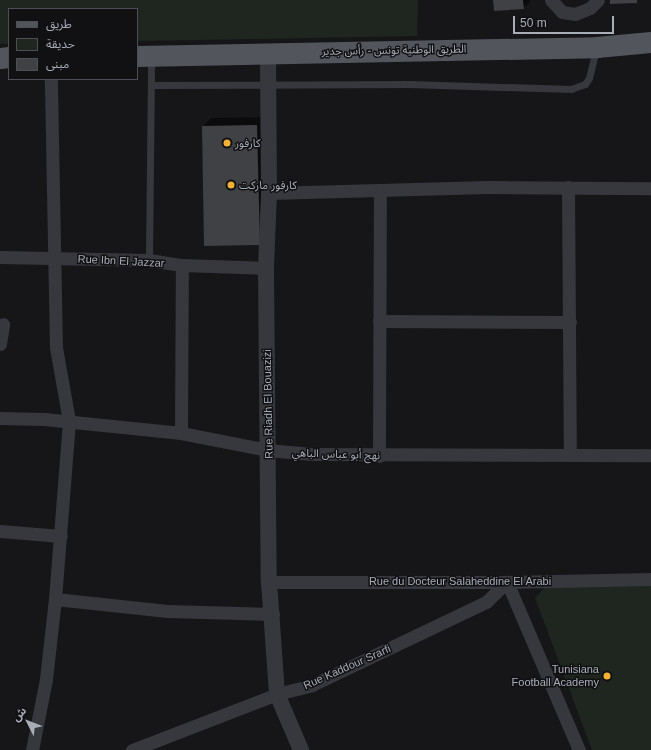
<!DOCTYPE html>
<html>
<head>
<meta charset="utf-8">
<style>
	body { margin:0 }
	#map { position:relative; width:651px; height:750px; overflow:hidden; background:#161618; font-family:Arial,"Noto Sans Arabic",sans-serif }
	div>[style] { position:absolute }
	.green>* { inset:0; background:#1e261f }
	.shadow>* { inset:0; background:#0007 }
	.building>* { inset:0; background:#404145 }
	.service>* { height:7px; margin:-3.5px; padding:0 3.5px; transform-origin:3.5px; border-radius:3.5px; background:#37383d }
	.minor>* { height:13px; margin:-6.5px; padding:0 6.5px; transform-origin:6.5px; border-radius:6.5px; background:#37383d }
	.tertiary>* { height:16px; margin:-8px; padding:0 8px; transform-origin:8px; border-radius:8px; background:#37383d }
	.primary>* { height:21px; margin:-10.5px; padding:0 10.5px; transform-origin:10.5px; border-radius:10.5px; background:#53555c }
	.dots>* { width:11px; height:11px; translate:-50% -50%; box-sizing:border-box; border:2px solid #111113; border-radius:50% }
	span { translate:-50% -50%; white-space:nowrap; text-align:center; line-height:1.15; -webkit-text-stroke:3px #111113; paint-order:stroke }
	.street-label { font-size:11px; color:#a8adb8 }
	.poi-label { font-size:11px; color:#a8adb8 }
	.left { translate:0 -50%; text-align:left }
	.right { translate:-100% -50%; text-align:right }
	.legend { position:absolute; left:8px; top:8px; width:130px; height:72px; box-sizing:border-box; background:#111113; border:1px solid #4d4f55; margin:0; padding:5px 7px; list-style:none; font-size:12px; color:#a8adb8 }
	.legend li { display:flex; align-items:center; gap:8px; height:20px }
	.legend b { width:20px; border:1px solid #4d4f55 }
	.north { position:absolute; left:8px; top:702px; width:40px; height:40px; -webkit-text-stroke:3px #111113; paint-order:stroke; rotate:312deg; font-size:11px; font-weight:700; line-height:16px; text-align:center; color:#a8adb8 }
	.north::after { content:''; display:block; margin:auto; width:14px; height:18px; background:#a8adb8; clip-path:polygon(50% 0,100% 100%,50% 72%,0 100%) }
	.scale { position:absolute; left:513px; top:16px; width:101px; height:18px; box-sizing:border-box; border:2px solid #a8adb8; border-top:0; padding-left:5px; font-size:12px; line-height:14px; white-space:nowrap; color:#a8adb8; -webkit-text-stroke:3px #111113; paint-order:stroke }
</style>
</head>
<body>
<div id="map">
	<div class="green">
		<i style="clip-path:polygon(0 0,418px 0,417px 36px,137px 41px,137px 9px,9px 9px,9px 44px,0 44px)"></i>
		<i style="clip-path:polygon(651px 585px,651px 750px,592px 750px,535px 598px,546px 586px)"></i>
	</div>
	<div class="shadow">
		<i style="clip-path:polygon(494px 0,530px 0,530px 2px,523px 8px)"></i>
		<i style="clip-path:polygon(265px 117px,259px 244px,203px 126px,211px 118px)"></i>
	</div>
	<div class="building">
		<i style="clip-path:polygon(493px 0,523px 0,524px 9px,494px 11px)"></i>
		<i style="clip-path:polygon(610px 0,637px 0,637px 3px,610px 4px)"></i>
		<i style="clip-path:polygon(257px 125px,260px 245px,204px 246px,202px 126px)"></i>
	</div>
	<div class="service">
		<i style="left:152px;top:85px;width:257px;rotate:-0.2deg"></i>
		<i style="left:409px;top:84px;width:162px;rotate:1.8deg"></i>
		<i style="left:571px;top:89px;width:15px;rotate:-20deg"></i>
		<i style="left:585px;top:84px;width:7px;rotate:-56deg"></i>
		<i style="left:589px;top:78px;width:30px;rotate:-76deg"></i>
		<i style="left:149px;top:260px;width:202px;rotate:-89.4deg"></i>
	</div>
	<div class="minor">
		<i style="left:551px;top:0;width:16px;rotate:47deg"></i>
		<i style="left:562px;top:12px;width:13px;rotate:9deg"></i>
		<i style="left:575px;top:14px;width:16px;rotate:-22deg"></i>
		<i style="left:590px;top:8px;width:11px;rotate:-45deg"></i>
		<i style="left:568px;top:187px;width:268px;rotate:89.6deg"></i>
		<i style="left:269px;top:193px;width:219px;rotate:-1.6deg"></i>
		<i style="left:488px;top:187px;width:163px;rotate:0.4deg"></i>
		<i style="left:0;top:257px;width:149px;rotate:1.2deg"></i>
		<i style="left:149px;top:260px;width:33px;rotate:9deg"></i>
		<i style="left:182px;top:265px;width:84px;rotate:2deg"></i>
		<i style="left:379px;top:321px;width:191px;rotate:0.3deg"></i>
		<i style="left:0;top:344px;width:20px;rotate:-81deg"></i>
		<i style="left:0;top:418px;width:44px;rotate:1.3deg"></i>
		<i style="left:44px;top:419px;width:138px;rotate:5.8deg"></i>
		<i style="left:181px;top:433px;width:89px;rotate:11.1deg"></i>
		<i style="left:268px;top:450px;width:44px;rotate:5.2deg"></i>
		<i style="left:312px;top:454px;width:339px;rotate:0.2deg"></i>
		<i style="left:181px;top:433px;width:168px;rotate:-89.7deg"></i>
		<i style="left:379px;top:456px;width:265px;rotate:-89.8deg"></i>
		<i style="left:0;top:531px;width:61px;rotate:4.7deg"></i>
		<i style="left:269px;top:582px;width:238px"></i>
		<i style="left:507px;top:582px;width:144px;rotate:-1.2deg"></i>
		<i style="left:55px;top:599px;width:113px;rotate:6.1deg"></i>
		<i style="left:167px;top:611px;width:106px;rotate:1.6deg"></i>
		<i style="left:32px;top:750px;width:72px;rotate:-78.8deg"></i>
		<i style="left:46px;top:679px;width:81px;rotate:-83.6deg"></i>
		<i style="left:55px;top:599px;width:179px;rotate:-85.5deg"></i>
		<i style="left:69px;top:421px;width:75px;rotate:-100deg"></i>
		<i style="left:56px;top:347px;width:268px;rotate:-91.1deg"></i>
		<i style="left:132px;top:750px;width:155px;rotate:-21.1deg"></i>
		<i style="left:277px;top:694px;width:36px;rotate:-14deg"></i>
		<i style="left:312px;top:685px;width:193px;rotate:-25.5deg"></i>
		<i style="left:486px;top:602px;width:29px;rotate:-44deg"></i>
		<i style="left:507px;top:582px;width:183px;rotate:66.8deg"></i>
	</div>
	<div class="tertiary">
		<i style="left:268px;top:53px;width:140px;rotate:89.6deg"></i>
		<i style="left:269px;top:193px;width:75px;rotate:92.3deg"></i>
		<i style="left:266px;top:268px;width:314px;rotate:89.5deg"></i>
		<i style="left:269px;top:582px;width:112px;rotate:85.9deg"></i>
		<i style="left:277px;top:694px;width:61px;rotate:66.8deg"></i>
	</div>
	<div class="primary">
		<i style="left:137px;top:56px;width:460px;rotate:-1.1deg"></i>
		<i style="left:597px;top:47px;width:54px;rotate:-5.3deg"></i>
		<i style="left:0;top:58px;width:9px;rotate:-6deg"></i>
	</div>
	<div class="dots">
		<i style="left:227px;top:143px;background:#f2b134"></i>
		<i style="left:231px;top:185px;background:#f2b134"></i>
		<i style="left:607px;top:676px;background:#f2b134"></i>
	</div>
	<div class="street-label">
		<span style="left:394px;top:50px;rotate:-1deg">الطريق الوطنية تونس - رأس جدير</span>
		<span style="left:121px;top:261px;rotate:3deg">Rue Ibn El Jazzar</span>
		<span style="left:268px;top:404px;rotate:-91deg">Rue Riadh El Bouazizi</span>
		<span style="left:336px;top:454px;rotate:2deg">نهج أبو عباس الباهي</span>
		<span style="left:460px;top:581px">Rue du Docteur Salaheddine El Arabi</span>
		<span style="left:347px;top:667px;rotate:-24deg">Rue Kaddour Srarfi</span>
	</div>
	<div class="poi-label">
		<span class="left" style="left:235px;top:143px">كارفور</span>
		<span class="left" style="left:239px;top:185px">كارفور ماركت</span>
		<span class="right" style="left:599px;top:676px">Tunisiana<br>Football Academy</span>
	</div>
	<ul class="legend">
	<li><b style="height:5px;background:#53555c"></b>طريق</li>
	<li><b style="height:11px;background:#1e261f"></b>حديقة</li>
	<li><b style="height:11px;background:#404145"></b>مبنى</li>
	</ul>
	<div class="north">ش</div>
	<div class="scale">50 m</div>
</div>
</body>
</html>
